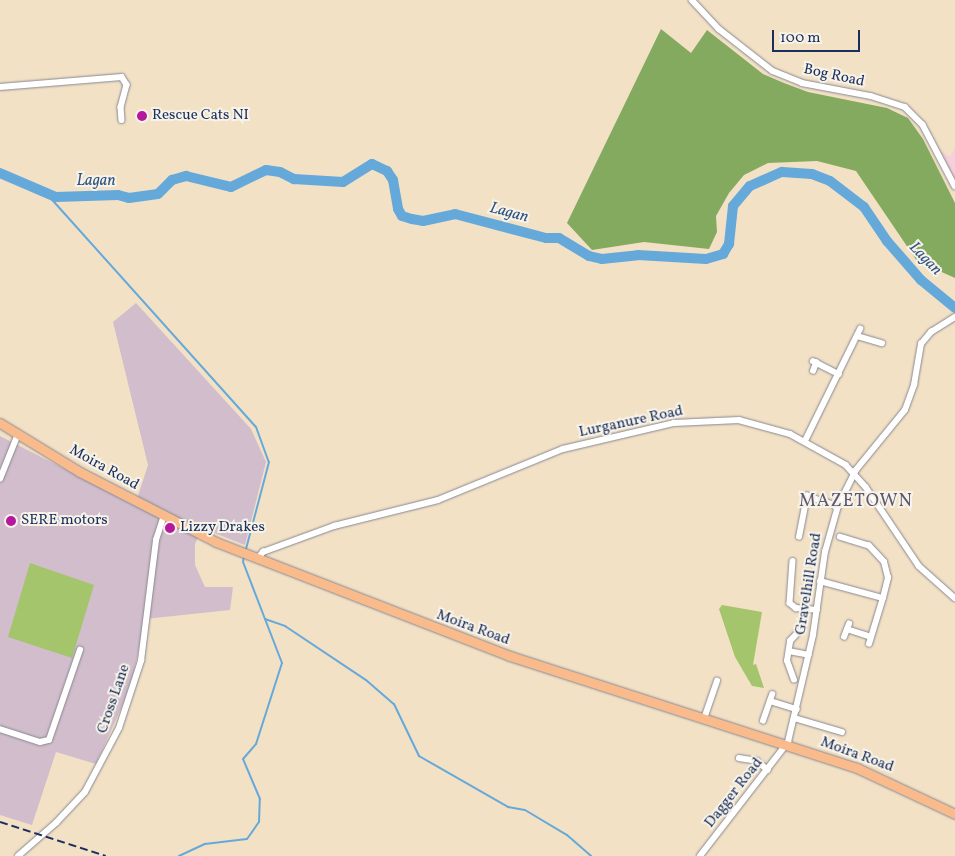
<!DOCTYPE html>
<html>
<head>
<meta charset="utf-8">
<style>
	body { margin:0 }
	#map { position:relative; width:955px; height:856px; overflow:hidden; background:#f3e1c6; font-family:Vollkorn,serif }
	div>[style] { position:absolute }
	.built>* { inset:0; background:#f5cfd9 }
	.industrial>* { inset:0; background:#d1bdcb }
	.green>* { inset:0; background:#a5c56d }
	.forest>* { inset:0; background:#84aa60 }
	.stream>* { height:2px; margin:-1px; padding:0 1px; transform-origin:1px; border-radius:1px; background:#65a9da }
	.river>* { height:10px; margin:-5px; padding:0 5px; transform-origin:5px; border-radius:5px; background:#65a9da }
	.roads { filter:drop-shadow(0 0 1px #878892) drop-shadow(0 0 1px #878892) }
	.minor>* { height:5.5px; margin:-2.75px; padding:0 2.75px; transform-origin:2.75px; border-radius:2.75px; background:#fff }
	.trunk>* { height:9px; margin:-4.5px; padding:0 4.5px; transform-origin:4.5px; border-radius:4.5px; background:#fabb8c }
	.rail>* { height:2px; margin-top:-1px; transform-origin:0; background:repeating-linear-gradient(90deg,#1b2f5e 0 8px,transparent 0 12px) }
	.dots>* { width:14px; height:14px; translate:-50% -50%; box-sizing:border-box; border:2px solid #f7f3e8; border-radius:50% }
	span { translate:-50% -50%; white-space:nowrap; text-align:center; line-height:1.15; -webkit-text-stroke:4px #f7f3e8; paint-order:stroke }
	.street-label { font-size:15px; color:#1b2f5e }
	.poi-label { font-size:15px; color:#1b2f5e }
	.left { translate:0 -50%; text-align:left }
	.water-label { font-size:16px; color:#315483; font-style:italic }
	.quarter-label { font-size:18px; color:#5e5872; letter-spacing:1px }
	.scale { position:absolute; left:772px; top:30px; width:88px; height:22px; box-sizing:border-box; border:2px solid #1b2f5e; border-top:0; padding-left:6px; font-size:15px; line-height:18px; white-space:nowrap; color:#1b2f5e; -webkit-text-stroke:4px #f7f3e8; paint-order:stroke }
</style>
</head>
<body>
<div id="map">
	<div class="built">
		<i style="clip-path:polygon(955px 147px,955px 182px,939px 150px,950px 157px)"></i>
	</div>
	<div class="industrial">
		<i style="clip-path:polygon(136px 303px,251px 429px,266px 462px,245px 545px,202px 528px,195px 544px,195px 565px,205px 587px,233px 587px,230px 610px,145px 619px,131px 686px,96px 764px,56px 752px,32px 825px,0 815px,0 436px,135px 505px,148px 465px,113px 322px)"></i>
	</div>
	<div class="green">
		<i style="clip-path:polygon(30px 563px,94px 585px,72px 658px,8px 637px)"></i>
		<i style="clip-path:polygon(722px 605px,762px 612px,753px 665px,756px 664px,764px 688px,752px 686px,735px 657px,719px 609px)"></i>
	</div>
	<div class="forest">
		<i style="clip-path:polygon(661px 29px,691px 53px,707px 30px,763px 74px,784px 83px,808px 92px,887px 108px,908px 118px,923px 139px,955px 203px,955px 278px,917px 261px,856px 171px,817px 161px,768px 163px,744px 175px,729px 193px,716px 216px,717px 232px,709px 249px,644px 242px,592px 250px,567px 223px)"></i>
	</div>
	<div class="stream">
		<i style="left:46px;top:193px;width:314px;rotate:48.1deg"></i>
		<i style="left:256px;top:427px;width:37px;rotate:70deg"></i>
		<i style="left:269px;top:462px;width:90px;rotate:104.8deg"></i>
		<i style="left:265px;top:619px;width:21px;rotate:19deg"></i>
		<i style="left:285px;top:626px;width:97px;rotate:33.7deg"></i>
		<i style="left:366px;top:680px;width:37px;rotate:41deg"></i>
		<i style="left:394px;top:704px;width:58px;rotate:64.3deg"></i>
		<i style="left:419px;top:756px;width:103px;rotate:29.8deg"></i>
		<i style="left:508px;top:807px;width:17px;rotate:10deg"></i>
		<i style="left:525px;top:810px;width:49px;rotate:30.8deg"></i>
		<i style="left:567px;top:835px;width:32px;rotate:41deg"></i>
		<i style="left:179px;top:856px;width:29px;rotate:-25deg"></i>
		<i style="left:205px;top:844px;width:42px;rotate:-6.8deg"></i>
		<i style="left:247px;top:839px;width:21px;rotate:-55deg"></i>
		<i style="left:259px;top:822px;width:23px;rotate:-88deg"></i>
		<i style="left:260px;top:799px;width:43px;rotate:-113deg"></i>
		<i style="left:243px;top:759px;width:20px;rotate:-49deg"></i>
		<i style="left:256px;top:744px;width:85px;rotate:-72.2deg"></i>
		<i style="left:282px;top:663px;width:108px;rotate:-111.1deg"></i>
		<i style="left:243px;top:562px;width:6px;rotate:-81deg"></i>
	</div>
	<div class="river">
		<i style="left:0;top:173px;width:61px;rotate:23.2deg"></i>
		<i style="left:56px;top:197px;width:62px;rotate:-1.8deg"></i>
		<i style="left:118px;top:195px;width:11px;rotate:15deg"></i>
		<i style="left:129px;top:198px;width:29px;rotate:-8deg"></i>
		<i style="left:158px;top:194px;width:20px;rotate:-45deg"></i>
		<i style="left:172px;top:180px;width:15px;rotate:-16deg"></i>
		<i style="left:186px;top:176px;width:46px;rotate:13.7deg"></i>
		<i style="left:231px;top:187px;width:39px;rotate:-26deg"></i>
		<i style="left:266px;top:170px;width:14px;rotate:8deg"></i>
		<i style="left:280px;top:172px;width:16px;rotate:27deg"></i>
		<i style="left:294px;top:179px;width:49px;rotate:3.5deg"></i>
		<i style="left:343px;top:182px;width:34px;rotate:-32deg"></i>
		<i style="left:372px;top:164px;width:17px;rotate:25deg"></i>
		<i style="left:387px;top:171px;width:11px;rotate:56deg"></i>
		<i style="left:393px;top:180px;width:29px;rotate:80deg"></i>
		<i style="left:398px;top:209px;width:8px;rotate:60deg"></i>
		<i style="left:402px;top:216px;width:10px;rotate:17deg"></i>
		<i style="left:412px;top:219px;width:11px;rotate:10deg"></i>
		<i style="left:423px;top:221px;width:33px;rotate:-12deg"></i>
		<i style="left:455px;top:214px;width:94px;rotate:14.8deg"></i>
		<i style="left:546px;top:238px;width:13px"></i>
		<i style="left:559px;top:238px;width:35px;rotate:31deg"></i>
		<i style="left:589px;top:256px;width:13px;rotate:13deg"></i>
		<i style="left:602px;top:259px;width:36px;rotate:-6deg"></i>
		<i style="left:638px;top:255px;width:68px;rotate:3.4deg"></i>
		<i style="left:706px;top:259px;width:18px;rotate:-16deg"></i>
		<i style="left:723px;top:254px;width:12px;rotate:-59deg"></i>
		<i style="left:729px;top:244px;width:38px;rotate:-84deg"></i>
		<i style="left:733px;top:206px;width:26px;rotate:-50deg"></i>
		<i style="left:750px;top:186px;width:35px;rotate:-24deg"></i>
		<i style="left:782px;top:172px;width:30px;rotate:4deg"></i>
		<i style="left:812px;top:174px;width:19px;rotate:21deg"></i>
		<i style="left:830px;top:181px;width:43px;rotate:37.4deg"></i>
		<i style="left:864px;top:207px;width:41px;rotate:55.9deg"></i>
		<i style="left:887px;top:241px;width:52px;rotate:48.9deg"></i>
		<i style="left:921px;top:280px;width:44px;rotate:39.5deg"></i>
	</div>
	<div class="roads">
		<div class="minor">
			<i style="left:692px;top:0;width:40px;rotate:47deg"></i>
			<i style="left:719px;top:29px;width:68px;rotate:37.9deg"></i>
			<i style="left:773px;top:71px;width:31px;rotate:22deg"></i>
			<i style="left:802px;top:83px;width:70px;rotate:10.7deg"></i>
			<i style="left:871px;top:96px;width:36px;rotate:18deg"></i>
			<i style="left:905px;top:107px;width:25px;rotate:45deg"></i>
			<i style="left:923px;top:125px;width:69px;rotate:62.3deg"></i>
			<i style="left:0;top:87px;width:122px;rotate:-4.7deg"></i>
			<i style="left:122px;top:77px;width:9px;rotate:58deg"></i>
			<i style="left:127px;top:85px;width:23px;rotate:105deg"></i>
			<i style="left:121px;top:107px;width:13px;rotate:86deg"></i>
			<i style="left:857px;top:336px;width:26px;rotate:16deg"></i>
			<i style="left:813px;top:361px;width:29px;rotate:27deg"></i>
			<i style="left:813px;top:371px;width:9px;rotate:-69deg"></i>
			<i style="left:805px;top:441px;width:125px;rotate:-63.8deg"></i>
			<i style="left:0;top:479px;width:48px;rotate:-68.2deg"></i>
			<i style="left:799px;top:537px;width:42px;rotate:-79deg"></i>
			<i style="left:807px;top:496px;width:33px;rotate:18deg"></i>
			<i style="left:258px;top:558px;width:8px;rotate:-50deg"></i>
			<i style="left:263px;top:552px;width:76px;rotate:-20.1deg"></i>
			<i style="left:334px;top:526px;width:107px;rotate:-14deg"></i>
			<i style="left:438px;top:500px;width:135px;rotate:-22.2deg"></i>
			<i style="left:563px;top:449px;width:114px;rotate:-13.2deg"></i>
			<i style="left:674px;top:423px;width:65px;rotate:-2.6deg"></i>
			<i style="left:739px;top:420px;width:53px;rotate:15.4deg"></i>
			<i style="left:790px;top:434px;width:64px;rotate:29deg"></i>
			<i style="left:846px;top:465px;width:30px;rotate:48deg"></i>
			<i style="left:866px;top:487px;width:95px;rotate:56.1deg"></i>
			<i style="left:919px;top:566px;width:48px;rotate:41.6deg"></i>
			<i style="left:793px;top:561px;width:42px;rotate:94.1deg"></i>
			<i style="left:790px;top:603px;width:8px;rotate:40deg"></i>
			<i style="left:796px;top:608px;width:21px;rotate:5deg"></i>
			<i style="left:820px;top:581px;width:65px;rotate:15.1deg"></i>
			<i style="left:883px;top:598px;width:21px;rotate:-76deg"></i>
			<i style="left:888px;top:578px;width:16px;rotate:-104deg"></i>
			<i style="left:884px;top:562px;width:22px;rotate:-133deg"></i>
			<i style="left:869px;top:546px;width:30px;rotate:-163deg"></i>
			<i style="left:847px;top:629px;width:25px;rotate:18deg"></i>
			<i style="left:844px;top:637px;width:14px;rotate:-69deg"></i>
			<i style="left:869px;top:644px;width:48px;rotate:-73.1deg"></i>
			<i style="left:789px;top:651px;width:20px;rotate:11deg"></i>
			<i style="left:794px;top:680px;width:20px;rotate:-110deg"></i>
			<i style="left:787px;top:661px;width:20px;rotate:-81deg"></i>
			<i style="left:790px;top:641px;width:18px;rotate:-47deg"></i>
			<i style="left:770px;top:701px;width:28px;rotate:17deg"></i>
			<i style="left:794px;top:718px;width:50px;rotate:16.3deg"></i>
			<i style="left:704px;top:719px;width:40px;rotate:-71.1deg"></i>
			<i style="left:763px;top:721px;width:28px;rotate:-71deg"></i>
			<i style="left:0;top:729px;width:42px;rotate:18deg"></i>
			<i style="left:40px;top:742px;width:9px;rotate:-13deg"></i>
			<i style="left:49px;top:740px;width:95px;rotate:-71deg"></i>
			<i style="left:739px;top:758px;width:18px;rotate:9deg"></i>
			<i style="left:757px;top:761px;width:14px;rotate:39deg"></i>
			<i style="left:18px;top:856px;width:50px;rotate:-41deg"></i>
			<i style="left:56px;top:823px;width:42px;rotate:-46.9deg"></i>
			<i style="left:85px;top:792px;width:72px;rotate:-62deg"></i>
			<i style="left:119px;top:728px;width:71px;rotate:-71.8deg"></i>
			<i style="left:141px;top:661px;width:122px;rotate:-82.9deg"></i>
			<i style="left:156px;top:540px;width:25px;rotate:-72deg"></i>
			<i style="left:700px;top:856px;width:144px;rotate:-52.3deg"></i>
			<i style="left:788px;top:742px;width:110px;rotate:-76.8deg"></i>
			<i style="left:813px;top:635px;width:84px;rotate:-81.8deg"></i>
			<i style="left:825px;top:552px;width:48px;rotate:-74.2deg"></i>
			<i style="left:838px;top:506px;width:40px;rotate:-63.4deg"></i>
			<i style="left:856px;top:470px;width:77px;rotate:-50.8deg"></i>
			<i style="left:905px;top:410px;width:27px;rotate:-70deg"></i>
			<i style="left:914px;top:385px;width:42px;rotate:-80.3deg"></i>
			<i style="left:921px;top:344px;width:16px;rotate:-50deg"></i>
			<i style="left:931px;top:332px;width:28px;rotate:-32deg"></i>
		</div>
		<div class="trunk">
			<i style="left:0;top:423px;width:94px;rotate:31.5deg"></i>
			<i style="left:80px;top:472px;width:153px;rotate:27.2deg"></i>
			<i style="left:216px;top:542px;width:315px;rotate:21.2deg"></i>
			<i style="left:510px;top:656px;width:365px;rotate:17.9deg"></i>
			<i style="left:857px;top:768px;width:108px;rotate:25.1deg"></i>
		</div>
	</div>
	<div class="rail">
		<i style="left:0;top:822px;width:111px;rotate:17.8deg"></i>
	</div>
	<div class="dots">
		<i style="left:142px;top:116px;background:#b5179e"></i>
		<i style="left:11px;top:521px;background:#b5179e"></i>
		<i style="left:170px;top:528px;background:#b5179e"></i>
	</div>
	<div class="street-label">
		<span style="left:834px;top:76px;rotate:12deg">Bog Road</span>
		<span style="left:631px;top:422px;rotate:-12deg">Lurganure Road</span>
		<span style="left:104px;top:468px;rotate:29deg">Moira Road</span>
		<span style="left:809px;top:584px;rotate:-81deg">Gravelhill Road</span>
		<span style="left:473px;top:628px;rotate:20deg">Moira Road</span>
		<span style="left:114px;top:699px;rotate:-71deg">Cross Lane</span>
		<span style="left:857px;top:755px;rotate:20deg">Moira Road</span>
		<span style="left:734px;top:793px;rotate:-52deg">Dagger Road</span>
	</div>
	<div class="poi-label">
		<span class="left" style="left:152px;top:116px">Rescue Cats NI</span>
		<span class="left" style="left:21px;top:521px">SERE motors</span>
		<span class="left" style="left:180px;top:528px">Lizzy Drakes</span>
	</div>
	<div class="water-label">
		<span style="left:96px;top:181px">Lagan</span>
		<span style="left:509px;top:213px;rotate:15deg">Lagan</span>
		<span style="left:925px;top:259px;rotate:46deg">Lagan</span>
	</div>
	<div class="quarter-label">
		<span style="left:856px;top:502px">MAZETOWN</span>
	</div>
	<div class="scale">100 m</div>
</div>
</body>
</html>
